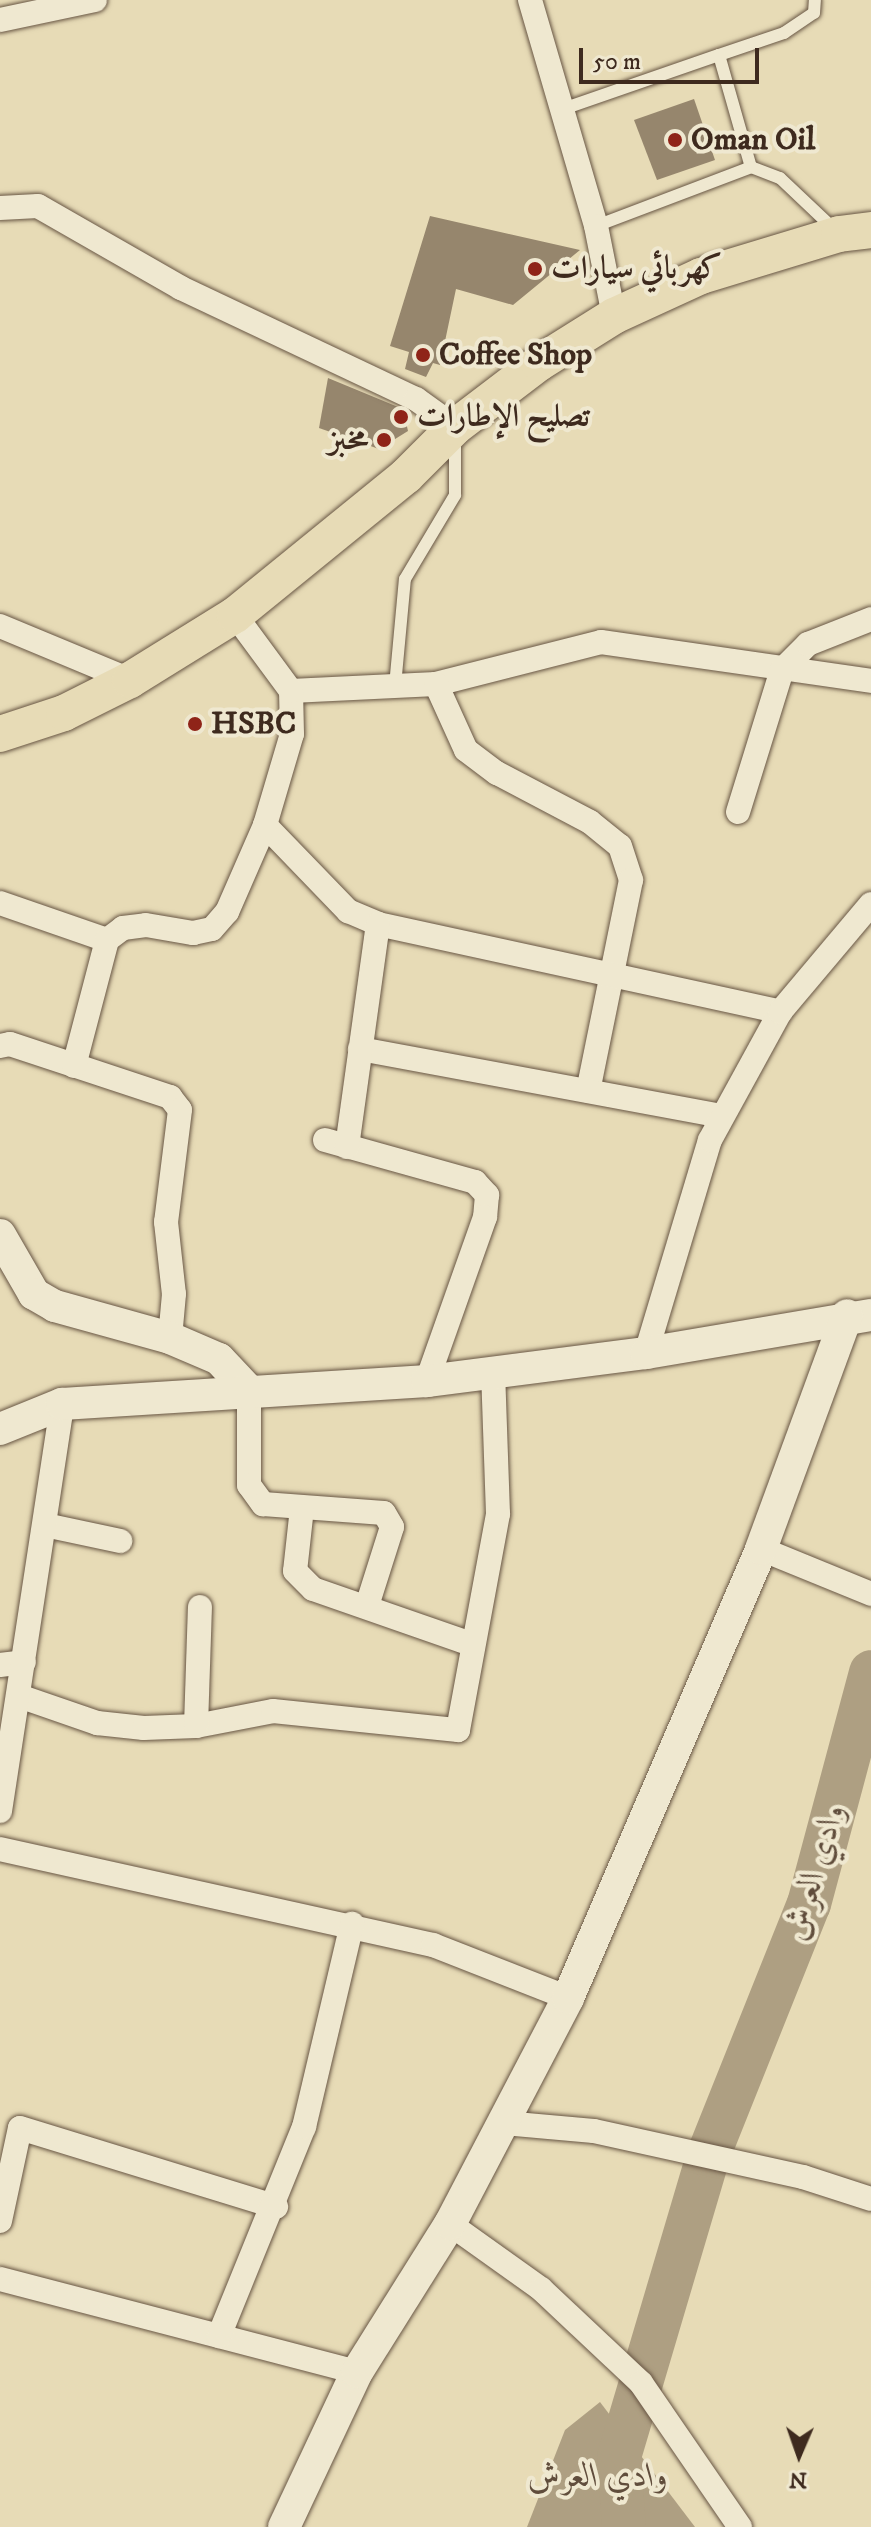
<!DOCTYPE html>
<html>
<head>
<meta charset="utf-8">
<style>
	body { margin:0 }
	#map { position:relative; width:871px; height:2527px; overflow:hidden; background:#e7dbb6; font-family:"IM FELL DW Pica",Amiri,serif }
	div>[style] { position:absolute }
	.water>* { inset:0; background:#ae9f82 }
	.river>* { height:44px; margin:-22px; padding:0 22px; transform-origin:22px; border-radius:22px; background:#ae9f82 }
	.building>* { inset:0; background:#96866d }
	.roads { filter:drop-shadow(0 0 2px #685644) drop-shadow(0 0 2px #685644) }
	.lane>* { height:12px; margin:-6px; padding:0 6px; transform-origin:6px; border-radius:6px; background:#efe8d0 }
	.street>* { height:24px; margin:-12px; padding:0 12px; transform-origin:12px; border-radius:12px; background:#efe8d0 }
	.secondary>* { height:32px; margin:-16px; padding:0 16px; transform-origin:16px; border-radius:16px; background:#efe8d0 }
	.primary>* { height:36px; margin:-18px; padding:0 18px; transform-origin:18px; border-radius:18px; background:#e7dbb6 }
	.dots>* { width:22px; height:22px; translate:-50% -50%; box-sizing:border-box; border:4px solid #efe8d0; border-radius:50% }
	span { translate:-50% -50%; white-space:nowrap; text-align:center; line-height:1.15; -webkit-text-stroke:8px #efe8d0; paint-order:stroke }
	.poi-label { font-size:32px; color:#3e2a1e; font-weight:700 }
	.left { translate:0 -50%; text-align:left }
	.right { translate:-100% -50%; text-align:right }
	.water-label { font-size:34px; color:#604d3c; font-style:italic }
	.north { position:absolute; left:759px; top:2415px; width:80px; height:80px; -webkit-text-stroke:6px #efe8d0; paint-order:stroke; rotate:182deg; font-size:22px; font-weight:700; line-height:32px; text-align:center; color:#3e2a1e }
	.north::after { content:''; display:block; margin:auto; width:28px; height:36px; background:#3e2a1e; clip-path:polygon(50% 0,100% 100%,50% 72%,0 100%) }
	.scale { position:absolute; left:579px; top:48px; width:180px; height:36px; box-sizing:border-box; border:4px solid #3e2a1e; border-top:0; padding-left:10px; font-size:24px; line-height:28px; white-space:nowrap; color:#3e2a1e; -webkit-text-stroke:6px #efe8d0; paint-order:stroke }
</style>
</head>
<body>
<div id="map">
	<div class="water">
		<i style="clip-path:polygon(600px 2402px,695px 2527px,527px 2527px,565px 2430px)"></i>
	</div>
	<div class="river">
		<i style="left:624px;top:2527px;width:70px;rotate:-94.1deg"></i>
		<i style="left:619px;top:2457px;width:314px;rotate:-73.5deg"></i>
		<i style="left:708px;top:2156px;width:271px;rotate:-68.2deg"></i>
		<i style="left:809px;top:1904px;width:240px;rotate:-75deg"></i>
	</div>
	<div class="building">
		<i style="clip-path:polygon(694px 99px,715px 160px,657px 180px,634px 120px)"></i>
		<i style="clip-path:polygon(430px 216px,580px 250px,513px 305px,456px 289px,440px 365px,433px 363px,426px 377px,405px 369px,409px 352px,390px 346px)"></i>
		<i style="clip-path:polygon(328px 378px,403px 409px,408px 431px,379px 449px,319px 428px)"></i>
	</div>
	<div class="roads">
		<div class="lane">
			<i style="left:719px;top:55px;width:69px;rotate:-18.7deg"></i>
			<i style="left:784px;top:33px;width:36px;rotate:-34deg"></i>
			<i style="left:814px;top:13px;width:13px;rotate:-86deg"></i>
			<i style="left:560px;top:110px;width:168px;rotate:-19.1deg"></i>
			<i style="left:719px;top:55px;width:116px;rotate:74.1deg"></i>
			<i style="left:751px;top:167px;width:31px;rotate:21deg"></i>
			<i style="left:780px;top:178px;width:74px;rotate:43.4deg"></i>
			<i style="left:596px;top:226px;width:166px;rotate:-20.8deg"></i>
			<i style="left:395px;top:686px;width:107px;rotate:-84.7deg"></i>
			<i style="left:405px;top:579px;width:98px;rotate:-59.2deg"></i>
			<i style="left:455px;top:495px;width:59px;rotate:-90deg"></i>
		</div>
		<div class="street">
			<i style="left:530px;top:0;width:235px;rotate:73.7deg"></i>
			<i style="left:596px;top:226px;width:92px;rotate:78.7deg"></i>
			<i style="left:0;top:20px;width:97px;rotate:-11.9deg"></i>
			<i style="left:0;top:208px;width:38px;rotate:-3deg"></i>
			<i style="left:38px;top:206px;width:165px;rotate:29.8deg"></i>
			<i style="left:181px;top:288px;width:260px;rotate:25.3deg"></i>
			<i style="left:416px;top:399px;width:48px;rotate:35.7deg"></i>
			<i style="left:0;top:626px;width:141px;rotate:22.6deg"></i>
			<i style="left:436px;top:684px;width:170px;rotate:-14.3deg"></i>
			<i style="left:601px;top:642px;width:273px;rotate:8.2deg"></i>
			<i style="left:291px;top:691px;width:145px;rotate:-2.8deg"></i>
			<i style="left:436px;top:684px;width:72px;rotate:65.6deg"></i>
			<i style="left:466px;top:750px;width:39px;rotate:37deg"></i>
			<i style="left:497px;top:773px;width:105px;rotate:27.8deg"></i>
			<i style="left:590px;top:822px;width:38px;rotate:39deg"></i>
			<i style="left:620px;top:846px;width:36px;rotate:72deg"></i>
			<i style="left:631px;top:880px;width:215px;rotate:101.5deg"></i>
			<i style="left:738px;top:812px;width:149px;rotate:-72.8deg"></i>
			<i style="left:782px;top:670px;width:37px;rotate:-45deg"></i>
			<i style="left:808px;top:644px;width:68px;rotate:-21.6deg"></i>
			<i style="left:265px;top:825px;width:120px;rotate:46deg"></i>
			<i style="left:348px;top:911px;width:33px;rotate:23deg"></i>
			<i style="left:378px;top:924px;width:412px;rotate:12.3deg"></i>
			<i style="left:0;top:903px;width:113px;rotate:19.1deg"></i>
			<i style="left:0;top:1046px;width:10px;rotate:-11deg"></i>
			<i style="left:10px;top:1044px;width:169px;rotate:18.3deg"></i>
			<i style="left:170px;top:1097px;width:16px;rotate:52deg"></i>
			<i style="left:180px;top:1110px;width:113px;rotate:97.1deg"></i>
			<i style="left:166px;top:1222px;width:72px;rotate:83.7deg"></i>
			<i style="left:174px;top:1294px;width:44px;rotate:95.2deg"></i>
			<i style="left:360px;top:1049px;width:368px;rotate:10.5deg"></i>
			<i style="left:74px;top:1066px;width:130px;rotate:-75.3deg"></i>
			<i style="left:107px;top:940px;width:20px;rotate:-37deg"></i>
			<i style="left:123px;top:928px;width:23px;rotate:-7deg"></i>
			<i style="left:146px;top:925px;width:48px;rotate:9.7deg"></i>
			<i style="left:193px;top:933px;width:19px;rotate:-12deg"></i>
			<i style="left:212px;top:929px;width:23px;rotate:-49deg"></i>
			<i style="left:227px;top:912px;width:95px;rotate:-66.4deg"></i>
			<i style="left:265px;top:825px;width:95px;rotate:-73.5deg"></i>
			<i style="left:292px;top:734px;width:43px;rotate:-91.3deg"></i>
			<i style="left:291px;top:691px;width:94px;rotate:-126.4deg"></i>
			<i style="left:325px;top:1140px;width:156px;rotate:15.6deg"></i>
			<i style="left:475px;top:1182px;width:18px;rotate:47deg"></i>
			<i style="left:487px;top:1195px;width:22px;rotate:95deg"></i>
			<i style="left:485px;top:1217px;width:174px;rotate:109.5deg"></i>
			<i style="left:347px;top:1147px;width:225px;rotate:-82.1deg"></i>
			<i style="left:646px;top:1353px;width:222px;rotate:-73.3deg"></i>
			<i style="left:710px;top:1140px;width:146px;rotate:-61.3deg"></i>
			<i style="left:780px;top:1012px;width:141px;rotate:-49.9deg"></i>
			<i style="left:249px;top:1391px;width:94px;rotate:90deg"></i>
			<i style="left:249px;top:1485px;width:24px;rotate:54deg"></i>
			<i style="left:263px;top:1504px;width:121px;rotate:4.3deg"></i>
			<i style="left:384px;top:1513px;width:16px;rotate:60deg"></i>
			<i style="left:392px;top:1527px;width:83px;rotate:107.6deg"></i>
			<i style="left:302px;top:1508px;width:63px;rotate:96.3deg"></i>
			<i style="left:295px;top:1571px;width:25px;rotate:45deg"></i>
			<i style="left:313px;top:1589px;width:167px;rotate:19.2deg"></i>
			<i style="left:45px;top:1525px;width:77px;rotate:12deg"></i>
			<i style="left:761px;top:1549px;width:119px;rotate:22.2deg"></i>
			<i style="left:0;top:1665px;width:24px;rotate:-7deg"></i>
			<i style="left:19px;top:1696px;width:83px;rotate:19.1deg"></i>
			<i style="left:97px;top:1723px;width:47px;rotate:6.1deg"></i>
			<i style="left:144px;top:1728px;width:52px;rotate:-2.2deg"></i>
			<i style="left:196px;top:1726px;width:78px;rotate:-11deg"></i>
			<i style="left:273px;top:1711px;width:186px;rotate:5.9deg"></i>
			<i style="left:458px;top:1730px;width:220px;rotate:-79.5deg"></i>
			<i style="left:498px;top:1514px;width:142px;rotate:-92deg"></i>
			<i style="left:196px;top:1726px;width:119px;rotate:-88.1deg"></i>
			<i style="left:0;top:1811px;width:412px;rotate:-81.3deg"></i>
			<i style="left:0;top:1849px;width:444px;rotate:12.5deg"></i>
			<i style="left:433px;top:1945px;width:145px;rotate:21.4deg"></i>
			<i style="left:504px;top:2123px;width:90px;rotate:5.1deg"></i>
			<i style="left:594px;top:2131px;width:214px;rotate:12.4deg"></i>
			<i style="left:803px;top:2177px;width:71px;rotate:17.9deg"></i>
			<i style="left:0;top:2221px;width:95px;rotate:-77.9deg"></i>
			<i style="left:20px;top:2128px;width:268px;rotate:17.1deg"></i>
			<i style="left:450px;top:2224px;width:112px;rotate:35.5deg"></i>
			<i style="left:541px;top:2289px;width:137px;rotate:43.2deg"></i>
			<i style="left:641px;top:2383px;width:175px;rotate:55.5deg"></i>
			<i style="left:0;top:2279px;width:369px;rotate:14.6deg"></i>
			<i style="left:219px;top:2336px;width:226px;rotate:-67.9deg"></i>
			<i style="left:304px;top:2127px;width:209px;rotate:-76.7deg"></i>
		</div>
		<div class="secondary">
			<i style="left:0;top:1235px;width:68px;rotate:60deg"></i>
			<i style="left:34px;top:1294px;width:24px;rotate:30deg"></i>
			<i style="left:55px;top:1306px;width:119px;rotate:15.5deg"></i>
			<i style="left:170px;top:1338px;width:53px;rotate:23.2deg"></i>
			<i style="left:219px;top:1359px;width:44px;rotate:46.8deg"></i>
			<i style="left:0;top:1429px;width:67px;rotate:-22deg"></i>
			<i style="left:62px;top:1404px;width:366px;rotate:-3.6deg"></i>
			<i style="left:427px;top:1381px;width:221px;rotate:-7.3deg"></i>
			<i style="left:646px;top:1353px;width:228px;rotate:-9.6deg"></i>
			<i style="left:284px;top:2527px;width:171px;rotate:-64.8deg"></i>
			<i style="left:357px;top:2372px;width:175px;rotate:-57.9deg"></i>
			<i style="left:450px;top:2224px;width:255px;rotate:-62.4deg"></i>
			<i style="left:568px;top:1998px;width:489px;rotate:-66.7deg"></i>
			<i style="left:761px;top:1549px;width:249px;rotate:-69.8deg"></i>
		</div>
		<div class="primary">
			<i style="left:0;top:734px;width:67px;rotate:-18.2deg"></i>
			<i style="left:64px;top:713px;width:74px;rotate:-26.6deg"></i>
			<i style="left:130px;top:680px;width:123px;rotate:-31.8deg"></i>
			<i style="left:235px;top:615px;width:220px;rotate:-39.1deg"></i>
			<i style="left:406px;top:476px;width:69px;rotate:-45deg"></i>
			<i style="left:455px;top:427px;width:106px;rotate:-37.3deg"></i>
			<i style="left:539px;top:363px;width:89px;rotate:-32.1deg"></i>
			<i style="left:614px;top:316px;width:96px;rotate:-24.7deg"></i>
			<i style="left:701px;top:276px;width:144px;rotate:-16.9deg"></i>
			<i style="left:839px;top:234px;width:32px;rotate:-7deg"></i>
		</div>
	</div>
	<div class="dots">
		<i style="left:675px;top:140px;background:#8f2418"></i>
		<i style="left:535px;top:269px;background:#8f2418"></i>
		<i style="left:423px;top:355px;background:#8f2418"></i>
		<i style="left:401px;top:417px;background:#8f2418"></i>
		<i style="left:384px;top:440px;background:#8f2418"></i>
		<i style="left:195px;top:724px;background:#8f2418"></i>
	</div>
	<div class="poi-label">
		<span class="left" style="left:691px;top:140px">Oman Oil</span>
		<span class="left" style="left:551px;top:269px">كهربائي سيارات</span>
		<span class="left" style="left:439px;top:355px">Coffee Shop</span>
		<span class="left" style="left:417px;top:417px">تصليح الإطارات</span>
		<span class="right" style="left:368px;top:440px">مخبز</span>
		<span class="left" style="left:211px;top:724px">HSBC</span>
	</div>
	<div class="water-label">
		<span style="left:815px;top:1872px;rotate:-73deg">وادي العرش</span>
		<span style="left:598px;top:2477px">وادي العرش</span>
	</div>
	<div class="north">N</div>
	<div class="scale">50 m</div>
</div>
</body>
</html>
